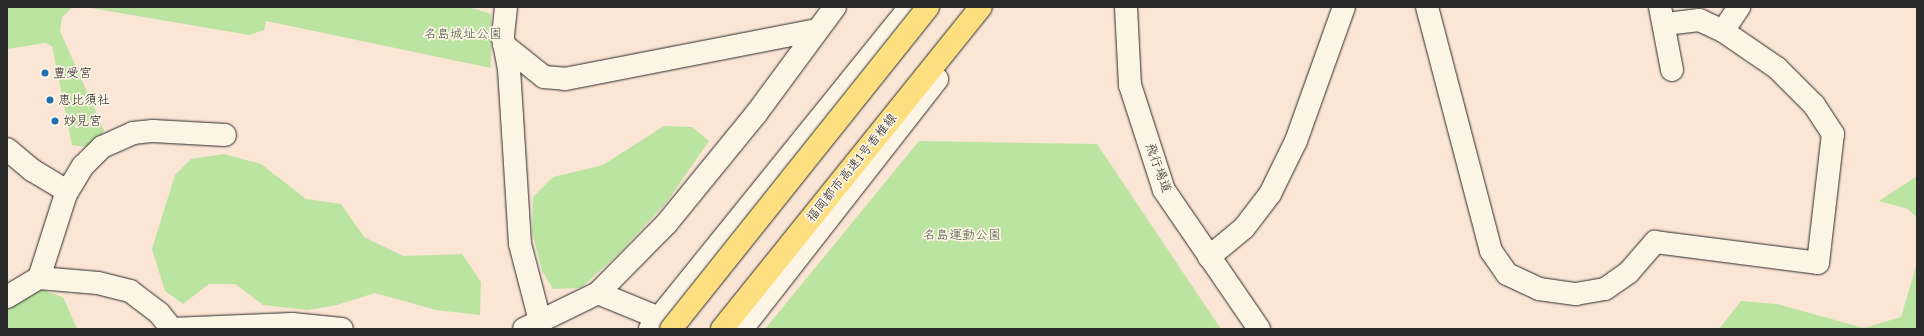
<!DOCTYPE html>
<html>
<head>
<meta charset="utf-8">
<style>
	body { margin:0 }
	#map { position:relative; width:1924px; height:336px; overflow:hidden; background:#fbe5d5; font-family:"Comic Neue","Klee One",sans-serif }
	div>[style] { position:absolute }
	.green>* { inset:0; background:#bbe4a1 }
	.roads { filter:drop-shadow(0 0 1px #2b2b2b) drop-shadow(0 0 1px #2b2b2b) }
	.street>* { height:22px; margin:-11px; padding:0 11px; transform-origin:11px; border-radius:11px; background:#fcf5e5 }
	.secondary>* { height:22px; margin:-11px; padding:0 11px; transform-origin:11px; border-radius:11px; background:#fcf5e5 }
	.highway>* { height:22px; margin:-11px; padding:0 11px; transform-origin:11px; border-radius:11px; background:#fedf80 }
	.bridges { filter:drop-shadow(0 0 1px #2b2b2b) drop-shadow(0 0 1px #2b2b2b) }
	.highway-bridge>* { height:22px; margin:-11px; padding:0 11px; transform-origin:11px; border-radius:11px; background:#fedf80 }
	.dots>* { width:11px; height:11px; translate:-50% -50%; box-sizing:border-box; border:2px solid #fcf5e5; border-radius:50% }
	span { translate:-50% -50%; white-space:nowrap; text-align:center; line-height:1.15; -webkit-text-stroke:3.5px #fcf5e5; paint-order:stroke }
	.park-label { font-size:13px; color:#4f5948 }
	.poi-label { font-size:13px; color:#2b2b2b }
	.left { translate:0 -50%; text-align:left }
	.street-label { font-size:13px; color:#2b2b2b }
	.frame { position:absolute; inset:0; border:8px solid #2b2b2b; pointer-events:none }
</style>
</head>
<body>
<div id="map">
	<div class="green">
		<i style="clip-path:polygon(7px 7px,73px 7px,62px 17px,60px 31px,104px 130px,101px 136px,86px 147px,72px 145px,52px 46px,45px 43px,7px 49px)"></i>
		<i style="clip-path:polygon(85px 7px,469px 7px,491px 14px,491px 68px,266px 21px,264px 30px,249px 35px)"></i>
		<i style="clip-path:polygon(664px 126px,692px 127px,709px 141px,666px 203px,618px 254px,581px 288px,553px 289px,542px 271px,532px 231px,533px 197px,553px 177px,603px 165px)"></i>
		<i style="clip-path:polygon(919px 141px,1097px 144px,1221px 329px,765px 329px)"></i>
		<i style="clip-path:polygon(224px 154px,261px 164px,306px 199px,341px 204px,364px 237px,403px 256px,462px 254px,481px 282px,480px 315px,436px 310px,375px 293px,337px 305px,308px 310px,263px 305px,235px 284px,209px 284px,183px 304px,165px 291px,152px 249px,175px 175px,191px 159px)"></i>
		<i style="clip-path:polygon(1917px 176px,1917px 218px,1908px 209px,1879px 201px)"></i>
		<i style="clip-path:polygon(1917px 263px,1917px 329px,1719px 329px,1741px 301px,1777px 304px,1864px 328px,1901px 317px)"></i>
		<i style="clip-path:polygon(42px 290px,63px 297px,77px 329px,7px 329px,7px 293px)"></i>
	</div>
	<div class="roads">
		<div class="street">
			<i style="left:506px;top:7px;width:31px;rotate:96deg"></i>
			<i style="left:503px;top:38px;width:32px;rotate:79deg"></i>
			<i style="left:509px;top:69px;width:175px;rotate:86.4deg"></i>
			<i style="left:520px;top:244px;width:80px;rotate:75.4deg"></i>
			<i style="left:1427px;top:7px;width:252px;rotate:75.3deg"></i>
			<i style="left:1491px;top:251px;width:28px;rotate:55deg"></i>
			<i style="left:1507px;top:274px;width:35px;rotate:25deg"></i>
			<i style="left:1539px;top:289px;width:37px;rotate:8deg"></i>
			<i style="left:1576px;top:294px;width:29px;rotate:-10deg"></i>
			<i style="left:1605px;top:289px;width:29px;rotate:-35deg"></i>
			<i style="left:1629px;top:272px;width:40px;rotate:-49deg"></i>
			<i style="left:1655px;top:242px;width:164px;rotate:7.3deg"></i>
			<i style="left:1818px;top:263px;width:130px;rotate:-83.4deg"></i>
			<i style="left:1833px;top:134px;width:35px;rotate:-123deg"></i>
			<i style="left:1814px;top:105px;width:52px;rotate:-135deg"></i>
			<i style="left:1777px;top:68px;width:65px;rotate:-145.6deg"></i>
			<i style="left:1723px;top:31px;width:26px;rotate:-155deg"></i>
			<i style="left:1699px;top:20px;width:34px;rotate:173deg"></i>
			<i style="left:1660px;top:7px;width:64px;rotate:79.2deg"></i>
			<i style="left:1723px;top:31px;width:29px;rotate:-56deg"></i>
			<i style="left:504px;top:45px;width:51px;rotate:38.7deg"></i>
			<i style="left:544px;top:77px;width:21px;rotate:5deg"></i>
			<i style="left:565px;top:79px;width:256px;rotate:-11deg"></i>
			<i style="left:7px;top:149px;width:33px;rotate:40deg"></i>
			<i style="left:32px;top:170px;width:41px;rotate:31deg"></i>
			<i style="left:1209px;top:257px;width:45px;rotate:-39.6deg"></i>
			<i style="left:1244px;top:228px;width:43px;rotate:-52.6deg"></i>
			<i style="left:1270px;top:194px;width:59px;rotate:-63.9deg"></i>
			<i style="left:1296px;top:141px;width:142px;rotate:-70.3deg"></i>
			<i style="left:39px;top:278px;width:59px;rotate:4.8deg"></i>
			<i style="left:98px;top:283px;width:33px;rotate:14deg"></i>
			<i style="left:130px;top:291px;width:36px;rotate:37deg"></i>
			<i style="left:159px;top:313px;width:19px;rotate:51deg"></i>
			<i style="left:598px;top:293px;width:66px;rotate:22.3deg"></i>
			<i style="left:659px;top:318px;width:19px;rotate:36deg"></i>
			<i style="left:7px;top:297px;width:37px;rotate:-31deg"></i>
			<i style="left:39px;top:278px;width:88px;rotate:-72.2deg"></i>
			<i style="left:66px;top:194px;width:33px;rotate:-59deg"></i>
			<i style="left:83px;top:166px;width:27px;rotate:-45deg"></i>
			<i style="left:102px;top:147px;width:34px;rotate:-24deg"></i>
			<i style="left:133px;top:133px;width:20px;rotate:-6deg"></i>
			<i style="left:153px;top:131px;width:72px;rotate:3.2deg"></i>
			<i style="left:171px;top:329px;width:121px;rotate:-2.4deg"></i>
			<i style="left:292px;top:324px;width:50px;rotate:5.7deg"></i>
			<i style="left:524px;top:329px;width:82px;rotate:-25.9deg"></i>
			<i style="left:598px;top:293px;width:98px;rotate:-45.4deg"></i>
			<i style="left:667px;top:223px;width:141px;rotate:-50.8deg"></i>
			<i style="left:756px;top:114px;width:133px;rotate:-53.6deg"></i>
		</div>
		<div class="secondary">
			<i style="left:1126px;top:7px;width:78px;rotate:87.1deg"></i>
			<i style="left:1130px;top:85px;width:110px;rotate:72.1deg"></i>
			<i style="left:1164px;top:190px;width:168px;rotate:55.6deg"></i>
			<i style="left:650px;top:329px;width:414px;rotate:-51.1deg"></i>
			<i style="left:742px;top:329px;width:317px;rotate:-52deg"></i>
		</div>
		<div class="highway">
			<i style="left:722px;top:329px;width:413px;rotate:-51.2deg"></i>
		</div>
	</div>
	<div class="bridges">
		<div class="highway-bridge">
			<i style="left:671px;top:329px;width:412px;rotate:-51.4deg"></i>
		</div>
	</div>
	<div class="dots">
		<i style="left:45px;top:73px;background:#1f6fb2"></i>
		<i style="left:50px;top:100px;background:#1f6fb2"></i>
		<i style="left:55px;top:121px;background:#1f6fb2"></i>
	</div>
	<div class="park-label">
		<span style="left:463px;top:34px">名島城址公園</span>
		<span style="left:962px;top:235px">名島運動公園</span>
	</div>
	<div class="poi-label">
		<span class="left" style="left:53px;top:73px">豊受宮</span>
		<span class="left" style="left:58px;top:100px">恵比須社</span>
		<span class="left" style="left:63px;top:121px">妙見宮</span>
	</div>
	<div class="street-label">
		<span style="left:852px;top:168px;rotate:-51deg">福岡都市高速1号香椎線</span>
		<span style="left:1158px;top:168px;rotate:70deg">飛行場道</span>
	</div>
	<div class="frame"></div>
</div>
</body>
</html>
